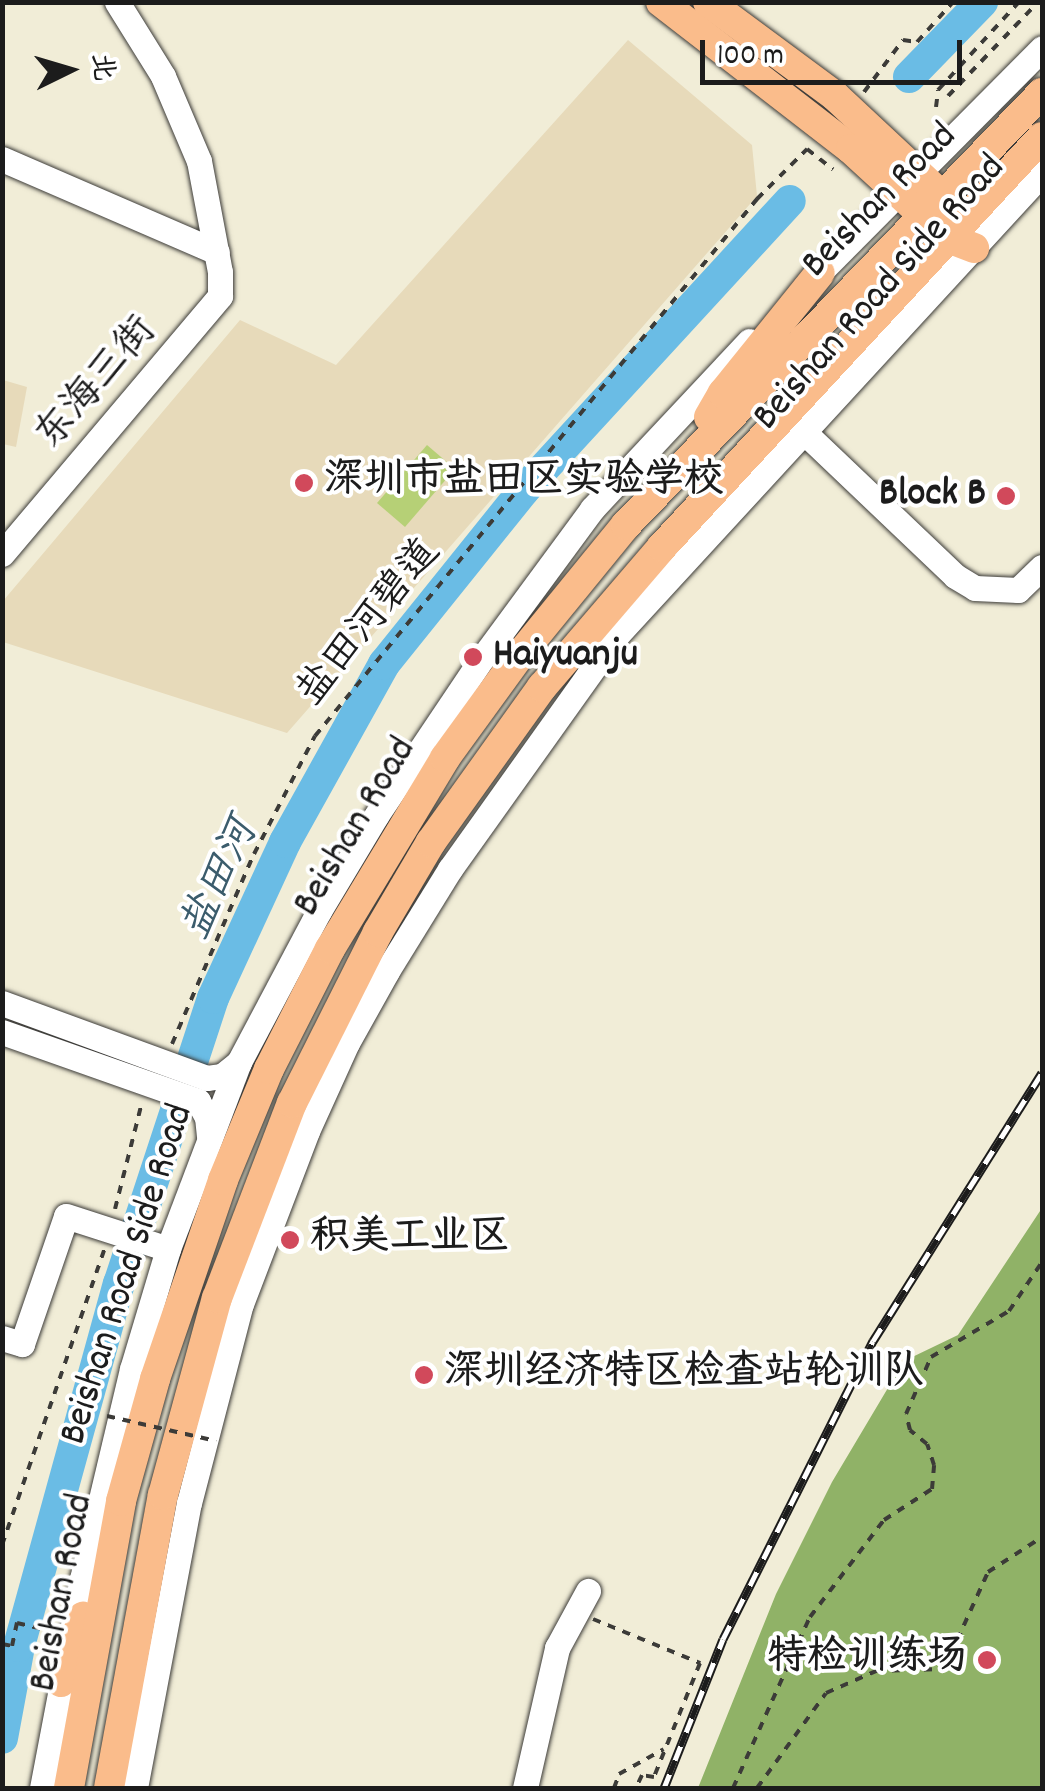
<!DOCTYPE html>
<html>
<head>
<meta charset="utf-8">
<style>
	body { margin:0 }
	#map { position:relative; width:1045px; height:1791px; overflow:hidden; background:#f1edd7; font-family:Dekko,"LXGW WenKai TC",sans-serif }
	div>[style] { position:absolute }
	.built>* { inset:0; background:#e7daba }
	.green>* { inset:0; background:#b6d076 }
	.forest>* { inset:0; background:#90b267 }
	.river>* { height:32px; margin:-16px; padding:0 16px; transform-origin:16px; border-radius:16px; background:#6abce5 }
	.path>* { height:4px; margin-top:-2px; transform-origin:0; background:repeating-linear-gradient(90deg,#3c3b38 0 8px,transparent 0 16px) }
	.roads { filter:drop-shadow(0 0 2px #3c3b38) drop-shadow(0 0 2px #3c3b38) }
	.minor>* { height:25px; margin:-12.5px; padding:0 12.5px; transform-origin:12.5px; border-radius:12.5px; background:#fff }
	.major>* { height:30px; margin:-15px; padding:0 15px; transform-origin:15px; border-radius:15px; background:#fabc8b }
	.rail>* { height:9px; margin-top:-4.5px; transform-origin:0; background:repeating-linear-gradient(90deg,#fff 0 15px,#1c1c1c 0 30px); box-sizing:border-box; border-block:2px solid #1c1c1c }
	.path-bridge>* { height:4px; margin-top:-2px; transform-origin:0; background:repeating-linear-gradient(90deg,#3c3b38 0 8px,transparent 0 16px) }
	.dots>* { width:28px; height:28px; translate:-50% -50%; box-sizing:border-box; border:5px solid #fff; border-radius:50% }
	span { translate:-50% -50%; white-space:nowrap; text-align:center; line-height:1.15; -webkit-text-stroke:8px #fff; paint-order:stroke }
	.street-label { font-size:40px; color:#1c1c1c }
	.poi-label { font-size:40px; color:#1c1c1c; font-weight:700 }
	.left { translate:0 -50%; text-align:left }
	.right { translate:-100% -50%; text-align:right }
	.water-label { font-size:42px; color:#3b5c6c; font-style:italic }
	.frame { position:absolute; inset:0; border:5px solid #1c1c1c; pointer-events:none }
	.north { position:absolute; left:20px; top:20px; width:100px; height:100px; -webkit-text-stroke:8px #fff; paint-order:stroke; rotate:85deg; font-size:28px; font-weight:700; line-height:40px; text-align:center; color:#1c1c1c }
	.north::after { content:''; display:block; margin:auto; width:35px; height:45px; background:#1c1c1c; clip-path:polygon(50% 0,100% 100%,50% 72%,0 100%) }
	.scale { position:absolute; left:700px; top:40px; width:262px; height:45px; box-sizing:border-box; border:5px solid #1c1c1c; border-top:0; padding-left:12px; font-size:30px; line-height:35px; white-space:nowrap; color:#1c1c1c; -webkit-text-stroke:8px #fff; paint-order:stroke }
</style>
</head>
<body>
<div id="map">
	<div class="built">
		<i style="clip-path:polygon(628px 40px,752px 145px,757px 196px,287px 733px,3px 642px,3px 601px,240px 320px,336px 365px)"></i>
		<i style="clip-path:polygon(3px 380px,27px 387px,16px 447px,3px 444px)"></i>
	</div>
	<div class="green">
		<i style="clip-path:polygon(427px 445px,455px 469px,405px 527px,377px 503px)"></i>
	</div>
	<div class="forest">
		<i style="clip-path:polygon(1042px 1208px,1042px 1788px,698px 1788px,776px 1594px,832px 1482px,904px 1361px,958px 1335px)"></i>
	</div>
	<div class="river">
		<i style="left:909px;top:77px;width:105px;rotate:-45.8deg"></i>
		<i style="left:2px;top:1738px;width:94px;rotate:-79.5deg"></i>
		<i style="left:19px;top:1646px;width:376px;rotate:-74.6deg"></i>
		<i style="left:119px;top:1284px;width:301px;rotate:-71.8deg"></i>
		<i style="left:213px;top:998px;width:172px;rotate:-65.2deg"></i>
		<i style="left:285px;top:842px;width:204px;rotate:-60.9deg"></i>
		<i style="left:384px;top:664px;width:222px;rotate:-51.2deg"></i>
		<i style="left:523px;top:491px;width:394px;rotate:-47.4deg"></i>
	</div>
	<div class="path">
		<i style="left:864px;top:92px;width:65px;rotate:-53.1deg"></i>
		<i style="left:903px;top:40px;width:14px;rotate:8deg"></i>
		<i style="left:917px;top:42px;width:54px;rotate:-48deg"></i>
		<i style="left:948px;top:96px;width:130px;rotate:-46.2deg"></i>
		<i style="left:936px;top:107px;width:17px;rotate:-83deg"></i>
		<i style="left:938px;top:90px;width:120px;rotate:-47.4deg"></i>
		<i style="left:172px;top:1044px;width:207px;rotate:-66.7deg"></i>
		<i style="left:254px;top:854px;width:133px;rotate:-62.7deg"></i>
		<i style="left:315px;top:736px;width:696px;rotate:-50.54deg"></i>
		<i style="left:757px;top:199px;width:71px;rotate:-45deg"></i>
		<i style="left:807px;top:149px;width:33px;rotate:38deg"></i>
		<i style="left:115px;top:1209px;width:110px;rotate:-75.8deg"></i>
		<i style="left:2px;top:1545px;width:315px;rotate:-70.9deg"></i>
		<i style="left:593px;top:1619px;width:116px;rotate:22.4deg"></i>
		<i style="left:700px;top:1663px;width:123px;rotate:112deg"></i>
		<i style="left:654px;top:1777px;width:12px;rotate:-171deg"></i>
		<i style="left:642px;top:1775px;width:14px;rotate:115deg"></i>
		<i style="left:2px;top:1644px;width:10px;rotate:11deg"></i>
		<i style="left:12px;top:1646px;width:24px;rotate:-78deg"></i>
		<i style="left:17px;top:1623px;width:31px;rotate:13deg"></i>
		<i style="left:614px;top:1788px;width:15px;rotate:-70deg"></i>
		<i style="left:619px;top:1774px;width:51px;rotate:-29.1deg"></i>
		<i style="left:733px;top:1788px;width:188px;rotate:-65.8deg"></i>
		<i style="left:810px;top:1617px;width:122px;rotate:-52.7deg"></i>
		<i style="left:884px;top:1520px;width:57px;rotate:-32.9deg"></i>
		<i style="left:932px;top:1489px;width:24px;rotate:-85deg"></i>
		<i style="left:934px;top:1465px;width:22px;rotate:-108deg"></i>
		<i style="left:927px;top:1444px;width:22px;rotate:-141deg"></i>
		<i style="left:910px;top:1430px;width:16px;rotate:-104deg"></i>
		<i style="left:906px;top:1414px;width:62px;rotate:-66.3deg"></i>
		<i style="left:931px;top:1357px;width:91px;rotate:-30.5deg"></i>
		<i style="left:1009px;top:1311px;width:59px;rotate:-56deg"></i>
		<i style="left:757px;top:1788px;width:117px;rotate:-54deg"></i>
		<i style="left:826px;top:1693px;width:55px;rotate:-23.7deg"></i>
		<i style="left:876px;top:1671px;width:68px;rotate:-1.7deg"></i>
		<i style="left:944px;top:1669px;width:107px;rotate:-65.6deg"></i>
		<i style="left:988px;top:1572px;width:64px;rotate:-32.9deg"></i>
	</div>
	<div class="roads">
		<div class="minor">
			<i style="left:2px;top:159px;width:234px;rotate:23.4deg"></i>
			<i style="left:806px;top:286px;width:335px;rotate:-45.2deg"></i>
			<i style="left:805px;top:433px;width:207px;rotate:43.6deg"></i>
			<i style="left:955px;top:576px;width:23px;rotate:31deg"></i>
			<i style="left:975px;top:588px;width:43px;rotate:2.7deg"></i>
			<i style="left:1018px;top:590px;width:33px;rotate:-44deg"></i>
			<i style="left:2px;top:554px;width:338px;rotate:-49.8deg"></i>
			<i style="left:220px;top:296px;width:24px;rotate:-90deg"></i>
			<i style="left:220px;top:272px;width:113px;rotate:-100.7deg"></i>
			<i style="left:199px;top:161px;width:92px;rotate:-113deg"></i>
			<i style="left:163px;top:76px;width:87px;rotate:-121.9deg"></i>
			<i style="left:2px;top:1003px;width:218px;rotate:20.1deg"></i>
			<i style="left:207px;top:1078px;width:15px;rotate:-8deg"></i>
			<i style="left:222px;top:1076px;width:22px;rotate:-39deg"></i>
			<i style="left:2px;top:1032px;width:208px;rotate:19.4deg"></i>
			<i style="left:198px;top:1101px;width:18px;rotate:61deg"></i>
			<i style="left:207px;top:1117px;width:20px;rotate:84deg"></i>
			<i style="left:2px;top:1338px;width:21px;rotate:17deg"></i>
			<i style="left:22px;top:1344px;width:135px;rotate:-71deg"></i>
			<i style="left:66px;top:1216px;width:107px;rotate:17.9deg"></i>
			<i style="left:42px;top:1788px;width:213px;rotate:-79.2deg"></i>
			<i style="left:82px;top:1579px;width:216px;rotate:-76.6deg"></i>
			<i style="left:132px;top:1369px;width:125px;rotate:-73.3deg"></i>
			<i style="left:168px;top:1249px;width:200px;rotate:-69.2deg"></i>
			<i style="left:239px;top:1062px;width:171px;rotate:-62.1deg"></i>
			<i style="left:319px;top:911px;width:111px;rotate:-59deg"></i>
			<i style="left:376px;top:816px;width:192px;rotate:-56.1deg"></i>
			<i style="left:483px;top:657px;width:184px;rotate:-53.6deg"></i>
			<i style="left:592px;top:509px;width:230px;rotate:-46.9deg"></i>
			<i style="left:135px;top:1788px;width:290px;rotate:-79.3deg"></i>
			<i style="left:189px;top:1503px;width:206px;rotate:-75.4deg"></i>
			<i style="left:241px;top:1304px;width:185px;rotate:-69.1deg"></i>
			<i style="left:307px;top:1131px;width:97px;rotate:-65.6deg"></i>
			<i style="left:347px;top:1043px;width:82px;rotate:-60.9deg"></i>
			<i style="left:387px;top:971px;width:120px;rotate:-58.3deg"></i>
			<i style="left:450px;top:869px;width:286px;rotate:-54.5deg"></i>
			<i style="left:616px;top:636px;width:629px;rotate:-47.38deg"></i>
			<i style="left:525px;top:1788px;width:144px;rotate:-77.1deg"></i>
			<i style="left:557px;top:1648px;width:65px;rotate:-61.5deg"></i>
		</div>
		<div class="major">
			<i style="left:661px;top:2px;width:240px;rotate:37.7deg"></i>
			<i style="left:851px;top:149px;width:132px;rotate:42.5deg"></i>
			<i style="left:948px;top:238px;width:28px;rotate:21deg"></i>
			<i style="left:708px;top:2px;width:158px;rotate:36.5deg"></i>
			<i style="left:835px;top:96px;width:164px;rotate:43deg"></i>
			<i style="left:709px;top:417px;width:28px;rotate:-60deg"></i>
			<i style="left:723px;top:393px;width:154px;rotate:-51.1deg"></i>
			<i style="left:61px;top:1682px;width:69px;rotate:-71.3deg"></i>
			<i style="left:69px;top:1788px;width:292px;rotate:-79.7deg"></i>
			<i style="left:121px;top:1501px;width:127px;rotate:-74.4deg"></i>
			<i style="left:155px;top:1379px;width:210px;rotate:-71.1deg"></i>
			<i style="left:223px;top:1180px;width:120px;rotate:-67.5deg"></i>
			<i style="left:269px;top:1069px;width:135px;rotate:-63.1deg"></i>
			<i style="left:330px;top:949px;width:223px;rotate:-58.9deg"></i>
			<i style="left:445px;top:758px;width:126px;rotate:-54deg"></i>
			<i style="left:519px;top:656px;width:169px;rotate:-50.8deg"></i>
			<i style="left:626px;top:525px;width:600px;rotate:-46.08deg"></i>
			<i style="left:109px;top:1788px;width:298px;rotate:-79.6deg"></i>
			<i style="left:163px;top:1495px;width:204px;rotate:-74.7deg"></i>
			<i style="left:217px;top:1298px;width:209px;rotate:-69deg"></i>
			<i style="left:292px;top:1103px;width:191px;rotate:-63.3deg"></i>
			<i style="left:378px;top:932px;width:104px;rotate:-59.5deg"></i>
			<i style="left:431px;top:842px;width:191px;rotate:-54.4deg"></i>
			<i style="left:542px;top:687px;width:184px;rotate:-49.4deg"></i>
			<i style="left:662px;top:547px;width:559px;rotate:-47.17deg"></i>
		</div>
	</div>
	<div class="rail">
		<i style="left:664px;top:1788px;width:160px;rotate:-68.4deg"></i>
		<i style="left:723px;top:1639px;width:334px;rotate:-63.3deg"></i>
		<i style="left:873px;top:1341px;width:317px;rotate:-57.8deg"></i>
	</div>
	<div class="path-bridge">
		<i style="left:107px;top:1416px;width:112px;rotate:12.9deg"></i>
	</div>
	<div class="dots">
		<i style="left:304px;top:483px;background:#d1495b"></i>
		<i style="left:1006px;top:496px;background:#d1495b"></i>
		<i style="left:473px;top:657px;background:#d1495b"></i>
		<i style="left:290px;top:1240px;background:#d1495b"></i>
		<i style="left:424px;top:1375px;background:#d1495b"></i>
		<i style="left:987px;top:1660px;background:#d1495b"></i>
	</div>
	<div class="street-label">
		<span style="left:881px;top:202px;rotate:-45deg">Beishan Road</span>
		<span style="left:881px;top:294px;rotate:-48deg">Beishan Road Side Road</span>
		<span style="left:98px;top:385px;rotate:-49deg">东海三街</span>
		<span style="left:371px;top:624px;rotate:-51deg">盐田河碧道</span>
		<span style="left:357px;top:828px;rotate:-59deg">Beishan Road</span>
		<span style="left:129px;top:1275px;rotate:-72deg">Beishan Road Side Road</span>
		<span style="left:64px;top:1593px;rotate:-79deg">Beishan Road</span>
	</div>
	<div class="poi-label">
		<span class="left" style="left:324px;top:483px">深圳市盐田区实验学校</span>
		<span class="right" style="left:986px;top:496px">Block B</span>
		<span class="left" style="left:493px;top:657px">Haiyuanju</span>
		<span class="left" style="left:310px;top:1240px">积美工业区</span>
		<span class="left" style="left:444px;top:1375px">深圳经济特区检查站轮训队</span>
		<span class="right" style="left:967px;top:1660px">特检训练场</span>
	</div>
	<div class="water-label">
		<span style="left:222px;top:880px;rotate:-65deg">盐田河</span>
	</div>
	<div class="frame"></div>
	<div class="north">北</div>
	<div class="scale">100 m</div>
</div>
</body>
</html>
